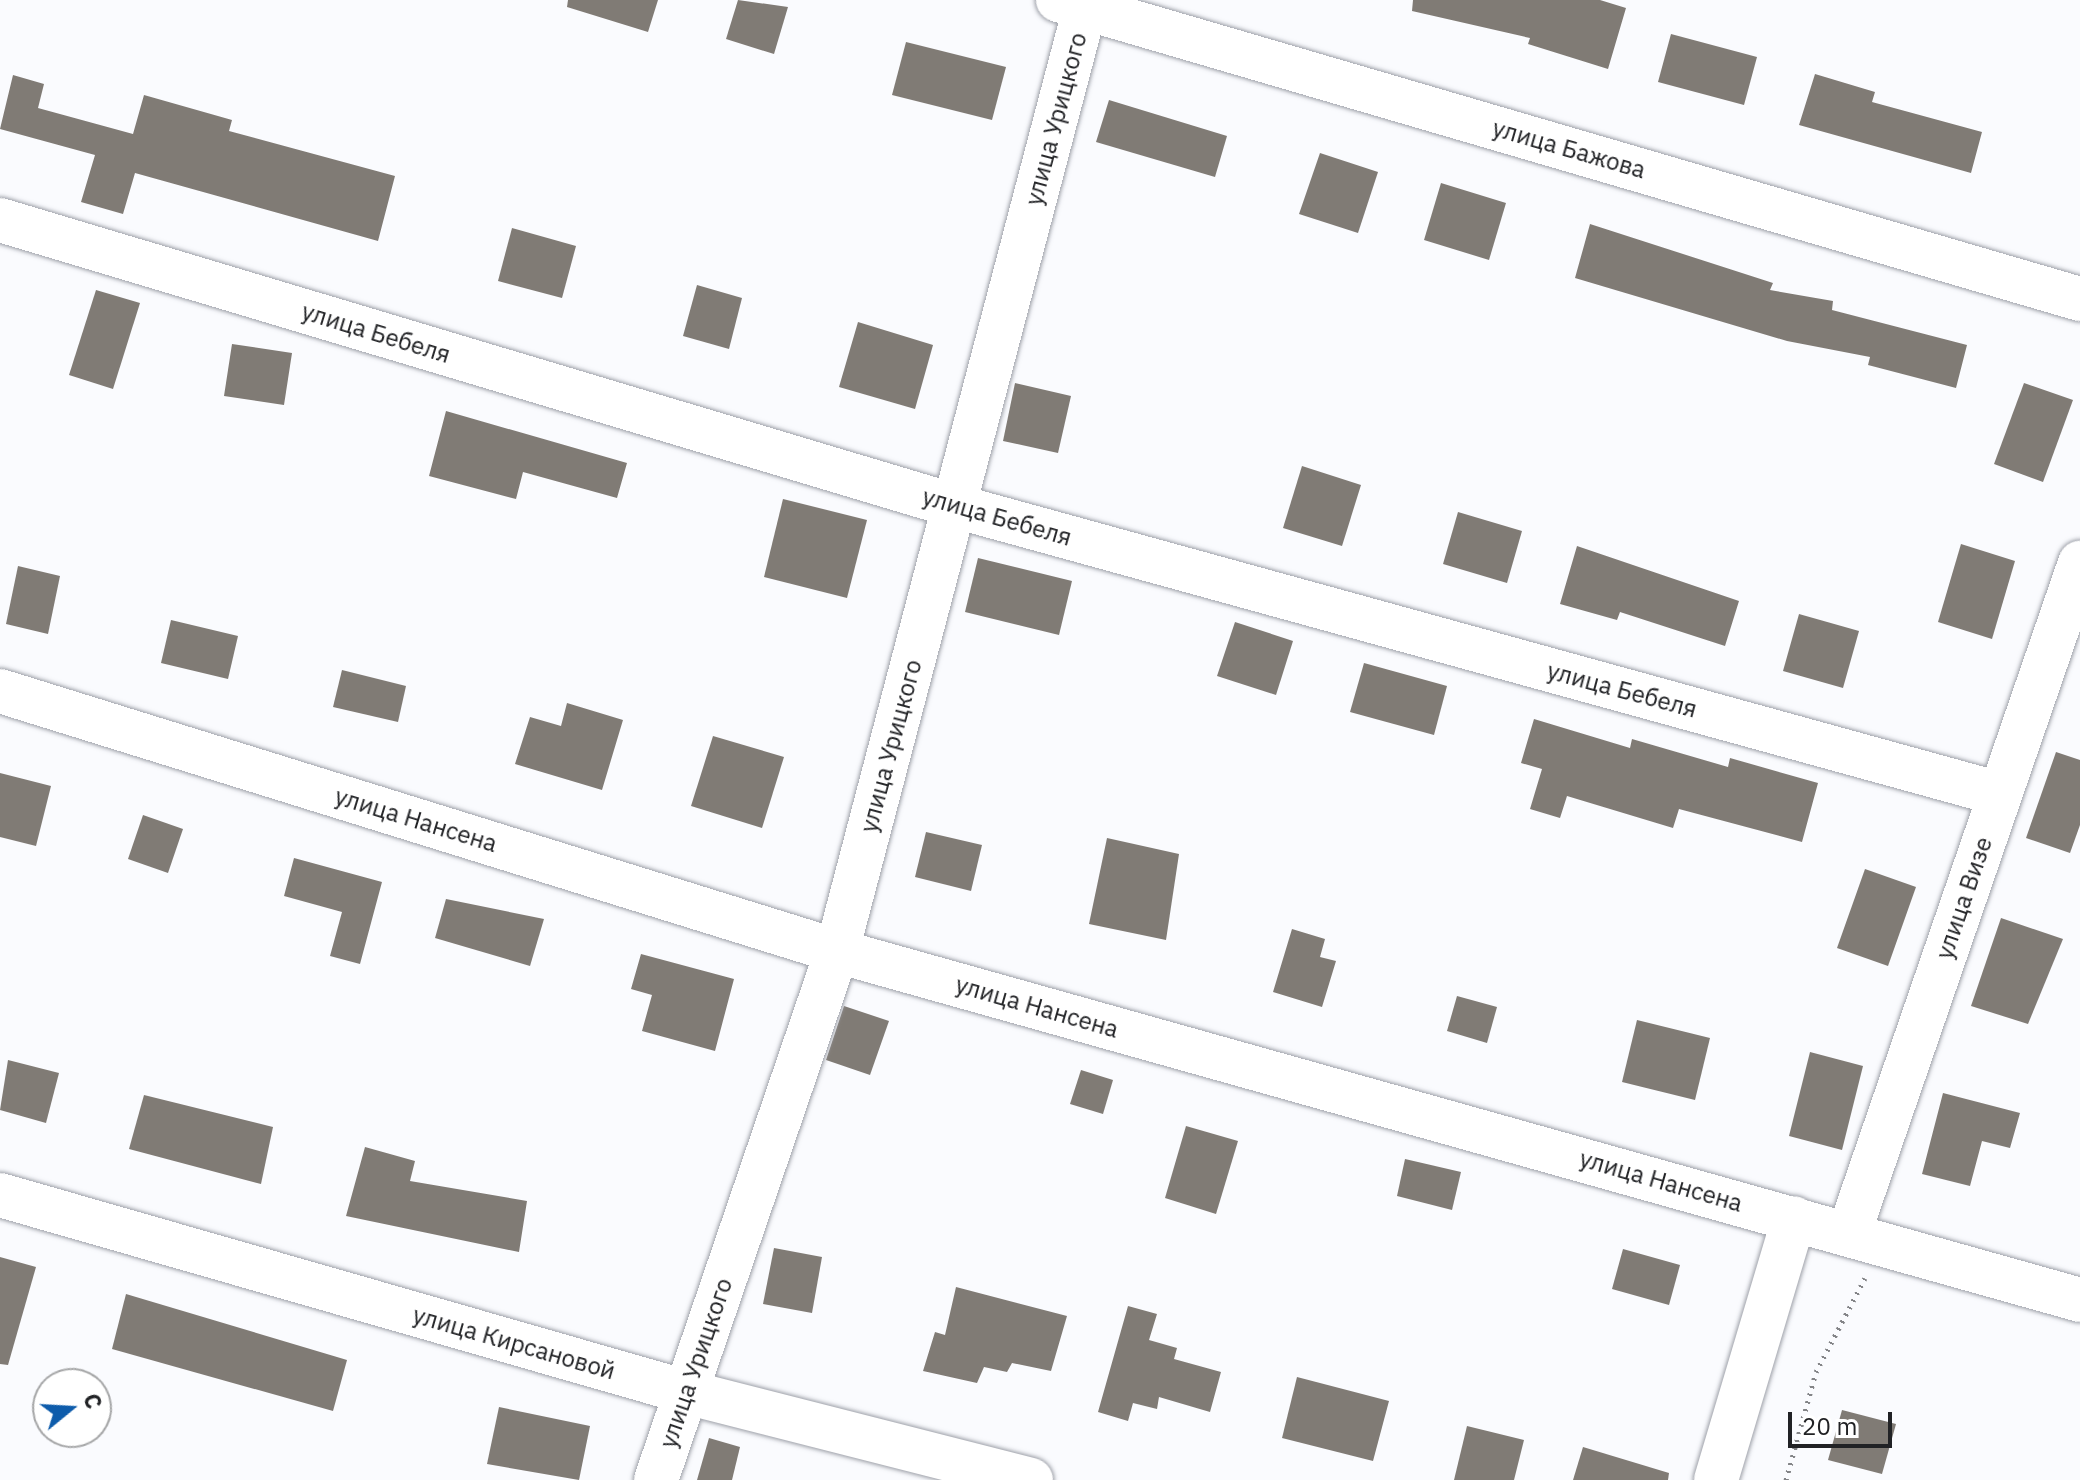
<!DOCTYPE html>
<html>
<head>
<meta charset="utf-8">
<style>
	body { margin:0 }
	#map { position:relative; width:2080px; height:1480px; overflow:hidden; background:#fafbfe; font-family:"IBM Plex Sans",sans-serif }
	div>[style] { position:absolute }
	.building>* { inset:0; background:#807b75 }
	.path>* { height:5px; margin-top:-2.5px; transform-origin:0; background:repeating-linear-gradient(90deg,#838487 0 2px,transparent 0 8px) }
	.roads { filter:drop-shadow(0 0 2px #9ea1a9) drop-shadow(0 0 2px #9ea1a9) }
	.minor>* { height:44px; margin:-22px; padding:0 22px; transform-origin:22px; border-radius:22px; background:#fff }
	.major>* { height:44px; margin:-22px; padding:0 22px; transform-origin:22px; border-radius:22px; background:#fff }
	span { translate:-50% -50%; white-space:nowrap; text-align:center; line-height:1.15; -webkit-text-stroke:6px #fff; paint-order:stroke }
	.street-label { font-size:24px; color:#212225 }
	.north { position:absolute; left:32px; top:1368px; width:80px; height:80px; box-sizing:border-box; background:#fff; border:2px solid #a6a7a8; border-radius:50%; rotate:72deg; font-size:22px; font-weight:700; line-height:32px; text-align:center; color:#212225 }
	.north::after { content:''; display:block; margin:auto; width:28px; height:36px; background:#0e5cab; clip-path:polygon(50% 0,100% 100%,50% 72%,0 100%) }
	.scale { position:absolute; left:1788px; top:1412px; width:104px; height:36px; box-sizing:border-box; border:4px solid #212225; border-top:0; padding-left:10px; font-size:24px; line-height:28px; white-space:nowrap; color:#212225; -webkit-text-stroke:6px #fff; paint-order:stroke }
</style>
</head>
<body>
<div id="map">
	<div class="building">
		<i style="clip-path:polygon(568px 0,658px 0,648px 32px,567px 7px)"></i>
		<i style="clip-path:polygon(738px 0,788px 7px,774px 54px,726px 39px)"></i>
		<i style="clip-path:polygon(1413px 0,1600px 0,1626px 8px,1608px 69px,1528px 44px,1530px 38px,1412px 11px)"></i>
		<i style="clip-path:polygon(1671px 34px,1757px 57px,1744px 105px,1658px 82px)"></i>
		<i style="clip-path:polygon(906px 42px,1006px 67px,992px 120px,892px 95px)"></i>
		<i style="clip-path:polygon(1815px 74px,1875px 92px,1872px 102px,1982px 132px,1971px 173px,1799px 125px)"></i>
		<i style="clip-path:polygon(13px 75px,44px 84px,38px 108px,133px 134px,144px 95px,232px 120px,229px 131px,395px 176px,378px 241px,135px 173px,123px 214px,81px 202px,95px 155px,0 129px)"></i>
		<i style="clip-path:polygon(1109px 100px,1227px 136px,1215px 177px,1096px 142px)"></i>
		<i style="clip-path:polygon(1320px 153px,1378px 172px,1358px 233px,1299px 214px)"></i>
		<i style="clip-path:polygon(1441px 183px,1506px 203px,1489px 260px,1424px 240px)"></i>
		<i style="clip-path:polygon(1590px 224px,1773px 283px,1770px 290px,1833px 301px,1832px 310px,1967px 345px,1956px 388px,1868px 365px,1870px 357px,1787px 341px,1575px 278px)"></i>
		<i style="clip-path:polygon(512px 228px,576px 246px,562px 298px,498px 281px)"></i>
		<i style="clip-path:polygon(697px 285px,742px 298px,729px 349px,683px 336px)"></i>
		<i style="clip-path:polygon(96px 290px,140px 303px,113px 389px,69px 375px)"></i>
		<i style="clip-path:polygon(858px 322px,933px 345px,915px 409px,839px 387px)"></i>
		<i style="clip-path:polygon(232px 344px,292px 353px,284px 405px,224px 396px)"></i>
		<i style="clip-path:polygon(1015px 383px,1071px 396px,1058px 453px,1003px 441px)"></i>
		<i style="clip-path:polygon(2024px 383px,2073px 400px,2043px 482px,1994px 464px)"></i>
		<i style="clip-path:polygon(446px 411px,627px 463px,617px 498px,523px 472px,516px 499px,429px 476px)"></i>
		<i style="clip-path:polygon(1302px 466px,1361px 485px,1342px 546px,1283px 528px)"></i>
		<i style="clip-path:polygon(783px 499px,867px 520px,847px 598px,764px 577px)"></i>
		<i style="clip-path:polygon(1458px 512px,1522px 531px,1507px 583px,1443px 564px)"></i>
		<i style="clip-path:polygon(1961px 544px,2015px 561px,1992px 639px,1938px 622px)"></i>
		<i style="clip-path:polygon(1577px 546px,1739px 601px,1725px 646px,1620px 612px,1617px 620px,1560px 604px)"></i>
		<i style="clip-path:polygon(978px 558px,1072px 581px,1059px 635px,965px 612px)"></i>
		<i style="clip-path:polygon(18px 566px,60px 576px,48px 634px,6px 624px)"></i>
		<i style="clip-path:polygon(1799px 614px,1859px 631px,1843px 688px,1783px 671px)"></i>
		<i style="clip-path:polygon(171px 620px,238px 636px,228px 679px,161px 663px)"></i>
		<i style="clip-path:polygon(1235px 622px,1293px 641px,1276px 695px,1217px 676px)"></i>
		<i style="clip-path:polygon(1364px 663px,1447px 686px,1434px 735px,1350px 712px)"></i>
		<i style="clip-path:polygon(342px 670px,406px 686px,398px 722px,333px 707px)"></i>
		<i style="clip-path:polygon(567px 703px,623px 720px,602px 790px,515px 764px,530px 717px,561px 726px)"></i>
		<i style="clip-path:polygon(1534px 719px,1630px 748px,1632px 739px,1728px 767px,1730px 758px,1818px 783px,1802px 842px,1679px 809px,1673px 828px,1567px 796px,1560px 818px,1530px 809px,1542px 769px,1521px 763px)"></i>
		<i style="clip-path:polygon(713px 736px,784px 757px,762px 828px,691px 806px)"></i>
		<i style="clip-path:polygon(2056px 752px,2080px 760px,2080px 825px,2070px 853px,2026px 838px)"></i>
		<i style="clip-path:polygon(0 773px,51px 786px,36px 846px,0 837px)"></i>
		<i style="clip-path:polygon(143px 815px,183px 829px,168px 873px,128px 859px)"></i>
		<i style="clip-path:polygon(926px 832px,982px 845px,971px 891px,915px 877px)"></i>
		<i style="clip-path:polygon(1107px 838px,1179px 854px,1166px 940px,1089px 924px)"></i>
		<i style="clip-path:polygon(294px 858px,382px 882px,360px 964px,330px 956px,342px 912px,284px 896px)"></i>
		<i style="clip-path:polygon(1865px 869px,1916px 887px,1888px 966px,1837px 948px)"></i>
		<i style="clip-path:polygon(446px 899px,544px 919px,530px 966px,435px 938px)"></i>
		<i style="clip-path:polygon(2001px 918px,2063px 939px,2028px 1024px,1971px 1006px)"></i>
		<i style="clip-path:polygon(1292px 929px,1325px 939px,1320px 957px,1336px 961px,1322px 1007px,1273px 992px)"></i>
		<i style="clip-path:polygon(641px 954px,734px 979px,715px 1051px,642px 1031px,652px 995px,631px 989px)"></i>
		<i style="clip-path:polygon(1457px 996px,1497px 1007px,1487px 1043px,1447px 1031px)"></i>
		<i style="clip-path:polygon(844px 1006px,889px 1021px,870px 1075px,826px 1060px)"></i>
		<i style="clip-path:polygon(1637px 1020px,1710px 1038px,1695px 1100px,1622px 1082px)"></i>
		<i style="clip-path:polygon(1810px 1052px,1863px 1066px,1842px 1150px,1789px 1136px)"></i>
		<i style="clip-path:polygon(8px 1060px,59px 1073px,46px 1123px,0 1110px)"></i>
		<i style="clip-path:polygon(1081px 1070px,1113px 1080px,1103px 1114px,1070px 1104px)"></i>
		<i style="clip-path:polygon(1943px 1093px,2020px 1113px,2010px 1148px,1982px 1141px,1970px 1186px,1922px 1174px)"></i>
		<i style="clip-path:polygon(144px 1095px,273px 1127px,261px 1184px,129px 1149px)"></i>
		<i style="clip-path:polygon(1186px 1126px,1238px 1141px,1216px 1214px,1165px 1198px)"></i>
		<i style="clip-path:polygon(365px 1147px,415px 1161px,410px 1181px,527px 1201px,519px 1252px,346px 1216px)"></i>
		<i style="clip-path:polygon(1405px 1159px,1461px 1172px,1452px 1210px,1397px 1196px)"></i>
		<i style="clip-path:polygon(774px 1248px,822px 1257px,812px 1313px,763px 1304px)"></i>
		<i style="clip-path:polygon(1623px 1249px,1680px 1265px,1669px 1305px,1612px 1289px)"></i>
		<i style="clip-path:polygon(0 1257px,36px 1267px,8px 1365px,0 1364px)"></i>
		<i style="clip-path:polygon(956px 1287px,1067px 1316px,1051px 1371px,1012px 1363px,1007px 1372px,984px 1367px,977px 1383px,923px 1371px,935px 1332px,945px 1335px)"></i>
		<i style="clip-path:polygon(126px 1294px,347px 1360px,333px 1411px,112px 1349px)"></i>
		<i style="clip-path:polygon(1128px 1306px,1157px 1314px,1149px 1340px,1177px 1348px,1174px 1359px,1221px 1372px,1210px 1412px,1159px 1397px,1157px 1409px,1133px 1403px,1128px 1421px,1098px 1412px)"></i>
		<i style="clip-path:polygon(1297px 1377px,1389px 1401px,1373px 1461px,1282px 1438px)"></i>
		<i style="clip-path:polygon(499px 1407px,590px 1426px,579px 1480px,487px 1464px)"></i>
		<i style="clip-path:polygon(1842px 1410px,1896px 1424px,1882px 1474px,1828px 1460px)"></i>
		<i style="clip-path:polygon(1467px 1426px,1524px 1440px,1514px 1480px,1454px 1480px)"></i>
		<i style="clip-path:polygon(709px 1438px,740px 1447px,732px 1480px,697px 1480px)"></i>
		<i style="clip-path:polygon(1583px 1447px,1669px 1473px,1668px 1480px,1573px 1480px)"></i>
	</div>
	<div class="path">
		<i style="left:1786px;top:1480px;width:112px;rotate:-74.5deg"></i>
		<i style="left:1816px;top:1372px;width:106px;rotate:-62.5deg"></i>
	</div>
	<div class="roads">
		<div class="minor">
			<i style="left:1058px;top:0;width:1065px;rotate:16.31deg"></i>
			<i style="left:0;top:220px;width:997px;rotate:16.67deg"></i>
			<i style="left:955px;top:506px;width:1084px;rotate:15.41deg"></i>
			<i style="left:0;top:1195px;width:714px;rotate:16.02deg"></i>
			<i style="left:686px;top:1392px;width:356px;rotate:14.3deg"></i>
			<i style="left:1849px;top:1233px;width:709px;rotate:-70.98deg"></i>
			<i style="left:656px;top:1480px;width:559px;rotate:-71.11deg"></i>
			<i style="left:837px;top:951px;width:983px;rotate:-75.27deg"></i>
			<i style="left:1716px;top:1480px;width:273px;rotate:-73.4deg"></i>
		</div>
		<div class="major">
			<i style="left:0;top:691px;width:876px;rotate:17.26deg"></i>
			<i style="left:837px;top:951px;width:1291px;rotate:15.68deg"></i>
		</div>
	</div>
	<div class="street-label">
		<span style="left:1056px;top:119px;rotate:-75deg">улица Урицкого</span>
		<span style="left:1569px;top:149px;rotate:16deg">улица Бажова</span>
		<span style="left:376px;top:333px;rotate:17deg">улица Бебеля</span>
		<span style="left:997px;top:517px;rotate:16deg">улица Бебеля</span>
		<span style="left:1622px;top:690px;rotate:15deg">улица Бебеля</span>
		<span style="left:891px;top:746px;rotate:-75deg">улица Урицкого</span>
		<span style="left:416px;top:820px;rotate:17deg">улица Нансена</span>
		<span style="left:1964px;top:898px;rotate:-71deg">улица Визе</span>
		<span style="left:1037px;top:1007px;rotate:16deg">улица Нансена</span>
		<span style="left:1661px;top:1181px;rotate:16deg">улица Нансена</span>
		<span style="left:514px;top:1343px;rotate:16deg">улица Кирсановой</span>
		<span style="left:696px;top:1363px;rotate:-71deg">улица Урицкого</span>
	</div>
	<div class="north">С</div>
	<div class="scale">20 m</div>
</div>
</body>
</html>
